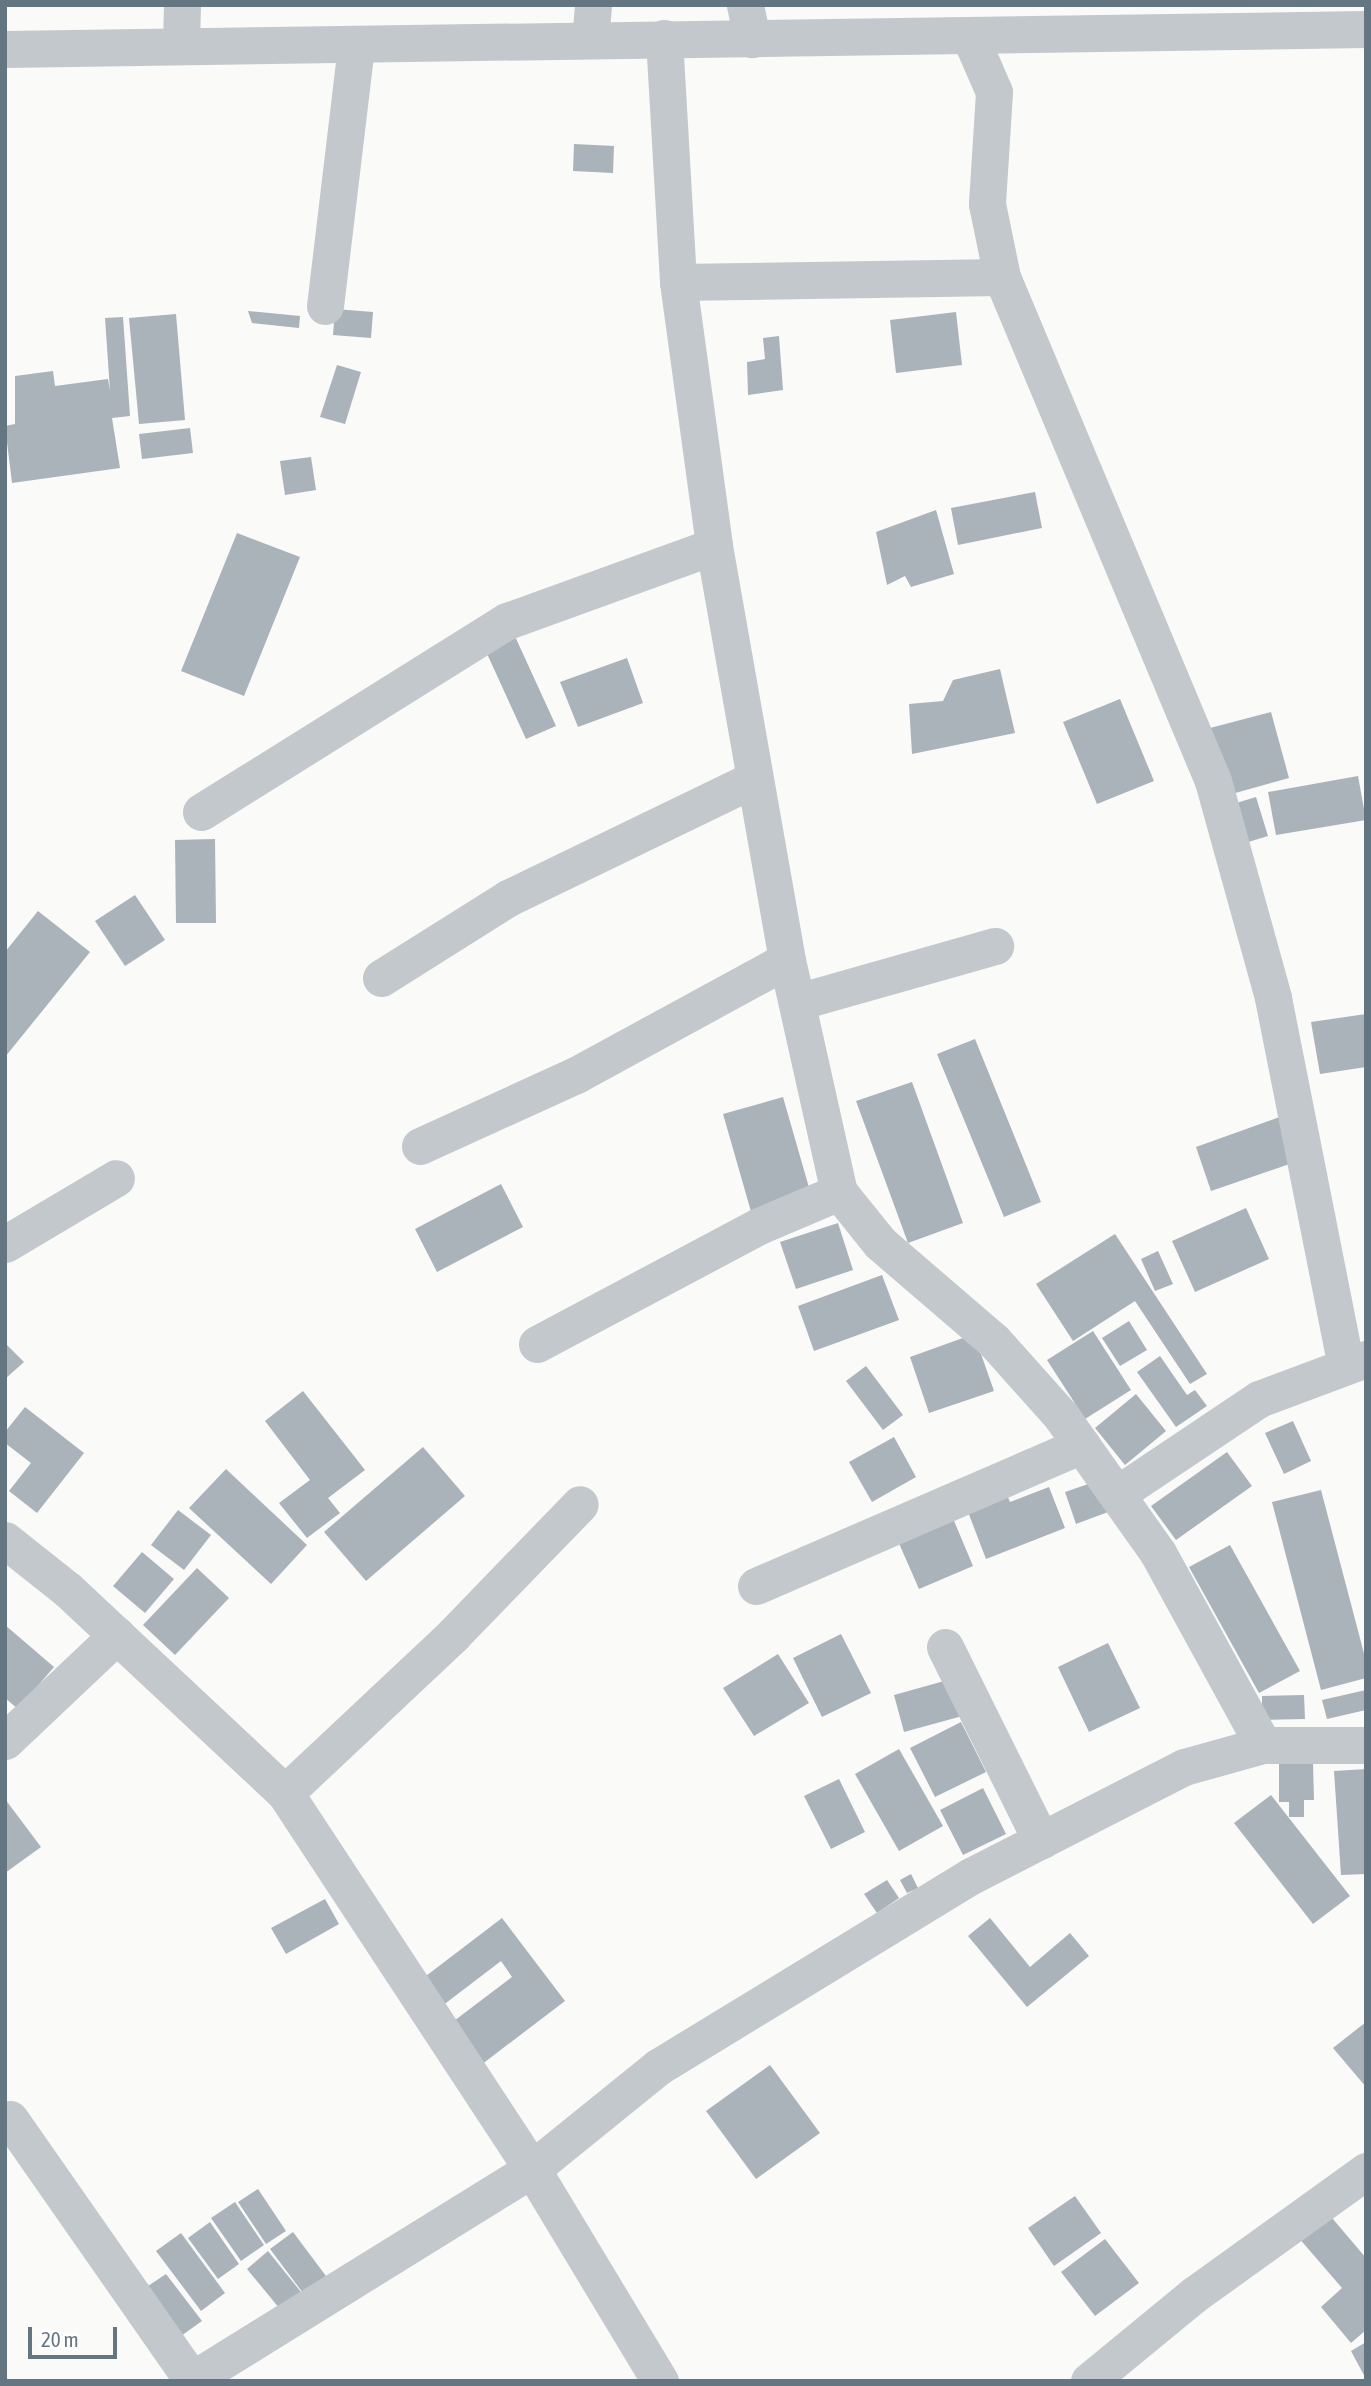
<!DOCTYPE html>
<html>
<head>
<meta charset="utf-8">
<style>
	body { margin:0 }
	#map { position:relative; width:1371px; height:2386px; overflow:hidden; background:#fafaf8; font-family:"Asap Condensed",sans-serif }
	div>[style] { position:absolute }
	.building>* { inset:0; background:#aab3b9 }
	.minor>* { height:37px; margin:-18.5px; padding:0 18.5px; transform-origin:18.5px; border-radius:18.5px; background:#c3c8cc }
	span { translate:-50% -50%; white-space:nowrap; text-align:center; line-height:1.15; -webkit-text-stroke:7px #fff; paint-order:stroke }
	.frame { position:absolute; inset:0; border:7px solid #657683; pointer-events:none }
	.scale { position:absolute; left:28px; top:2327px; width:89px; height:32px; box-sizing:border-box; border:4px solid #657683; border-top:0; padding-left:9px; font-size:21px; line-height:24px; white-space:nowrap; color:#657683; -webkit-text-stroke:5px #fff; paint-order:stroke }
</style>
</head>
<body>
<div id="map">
	<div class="building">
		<i style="clip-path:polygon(574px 144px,614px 146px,613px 173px,573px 171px)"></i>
		<i style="clip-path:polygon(335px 309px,373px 312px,371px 338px,333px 335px)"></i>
		<i style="clip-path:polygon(248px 311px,300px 316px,299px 328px,252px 323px)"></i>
		<i style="clip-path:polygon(956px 312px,962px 365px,896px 373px,890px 320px)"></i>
		<i style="clip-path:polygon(176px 314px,185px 420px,139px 424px,129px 318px)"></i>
		<i style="clip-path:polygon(123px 317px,130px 416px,112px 418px,120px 468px,12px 483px,5px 426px,15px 424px,15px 376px,53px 371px,55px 386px,108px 379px,110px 391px,105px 318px)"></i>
		<i style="clip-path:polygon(779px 336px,783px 390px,748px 395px,747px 362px,765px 359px,763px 338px)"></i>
		<i style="clip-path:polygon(337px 365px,361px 372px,345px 424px,320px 417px)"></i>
		<i style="clip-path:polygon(190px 428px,193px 453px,142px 459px,139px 434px)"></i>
		<i style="clip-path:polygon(311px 457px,316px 490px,285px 495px,280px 461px)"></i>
		<i style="clip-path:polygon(1035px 492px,1042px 528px,958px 545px,951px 508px)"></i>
		<i style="clip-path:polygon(936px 510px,954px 574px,911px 587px,905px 576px,887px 585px,876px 532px)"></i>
		<i style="clip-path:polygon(237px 533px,300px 557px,244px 696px,181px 671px)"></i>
		<i style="clip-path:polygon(513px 632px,556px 726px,526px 739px,483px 645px)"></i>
		<i style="clip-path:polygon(627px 658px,643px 703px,578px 727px,560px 682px)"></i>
		<i style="clip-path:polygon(1000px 669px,1015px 733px,912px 754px,909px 704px,943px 701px,953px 680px)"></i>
		<i style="clip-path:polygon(1120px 699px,1154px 781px,1097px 804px,1063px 722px)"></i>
		<i style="clip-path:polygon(1271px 712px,1289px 778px,1228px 795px,1210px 728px)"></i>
		<i style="clip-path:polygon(1358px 776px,1366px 820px,1276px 835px,1268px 792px)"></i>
		<i style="clip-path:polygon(1256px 797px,1268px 836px,1245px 843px,1233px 804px)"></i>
		<i style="clip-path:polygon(215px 839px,216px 923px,176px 923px,175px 840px)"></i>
		<i style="clip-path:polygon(135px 895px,165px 940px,125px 966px,95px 921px)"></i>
		<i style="clip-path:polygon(38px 911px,90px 952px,5px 1057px,5px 952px)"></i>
		<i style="clip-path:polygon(1366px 1014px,1366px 1067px,1320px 1074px,1311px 1022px)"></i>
		<i style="clip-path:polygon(975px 1039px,1041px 1202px,1004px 1217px,937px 1054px)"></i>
		<i style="clip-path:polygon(912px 1082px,963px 1223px,908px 1243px,856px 1101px)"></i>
		<i style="clip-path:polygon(783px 1097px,812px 1198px,752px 1215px,723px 1114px)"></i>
		<i style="clip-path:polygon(1285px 1115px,1301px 1160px,1211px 1191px,1196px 1147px)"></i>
		<i style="clip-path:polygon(501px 1184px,523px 1227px,437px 1272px,415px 1229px)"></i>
		<i style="clip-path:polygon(1246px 1208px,1269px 1259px,1195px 1292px,1172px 1241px)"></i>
		<i style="clip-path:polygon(838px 1223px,853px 1270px,796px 1289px,780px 1242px)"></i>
		<i style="clip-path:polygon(1115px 1234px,1207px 1374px,1190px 1384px,1135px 1301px,1073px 1341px,1036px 1284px)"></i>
		<i style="clip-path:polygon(1158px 1251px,1173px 1284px,1155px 1291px,1141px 1259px)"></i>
		<i style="clip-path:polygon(882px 1275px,899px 1320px,814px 1351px,798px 1306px)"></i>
		<i style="clip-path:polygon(1129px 1321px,1147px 1350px,1120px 1366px,1102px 1338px)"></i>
		<i style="clip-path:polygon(1093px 1331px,1131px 1390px,1085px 1419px,1047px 1360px)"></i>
		<i style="clip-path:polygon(974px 1334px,994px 1391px,929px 1413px,910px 1357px)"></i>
		<i style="clip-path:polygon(5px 1343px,24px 1362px,5px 1379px)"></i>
		<i style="clip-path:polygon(1160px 1356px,1187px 1395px,1195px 1390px,1207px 1406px,1176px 1427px,1137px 1372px)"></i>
		<i style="clip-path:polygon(866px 1366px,903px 1415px,883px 1430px,846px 1381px)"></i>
		<i style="clip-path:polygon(303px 1391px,365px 1470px,328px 1498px,340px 1513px,307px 1538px,279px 1503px,310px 1480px,265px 1421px)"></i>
		<i style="clip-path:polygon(1136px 1394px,1166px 1431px,1125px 1465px,1095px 1428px)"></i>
		<i style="clip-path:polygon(25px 1407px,84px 1453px,37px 1513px,9px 1491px,31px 1463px,5px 1443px,5px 1432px)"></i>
		<i style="clip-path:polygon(1293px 1421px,1311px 1461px,1284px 1474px,1265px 1433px)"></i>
		<i style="clip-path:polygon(894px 1437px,916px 1477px,872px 1502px,849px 1462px)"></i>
		<i style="clip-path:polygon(423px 1447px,465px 1496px,366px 1581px,324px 1532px)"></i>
		<i style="clip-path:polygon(1227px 1452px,1252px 1486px,1176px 1540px,1151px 1506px)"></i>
		<i style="clip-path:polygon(226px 1469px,307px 1545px,271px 1584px,189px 1508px)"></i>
		<i style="clip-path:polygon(1097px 1481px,1108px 1512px,1076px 1524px,1065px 1492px)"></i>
		<i style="clip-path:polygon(1049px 1487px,1065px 1528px,986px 1559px,965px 1504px,1004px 1488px,1010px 1502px)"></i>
		<i style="clip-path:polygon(1321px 1490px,1366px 1661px,1366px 1678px,1321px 1690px,1272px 1502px)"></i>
		<i style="clip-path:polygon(949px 1509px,973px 1566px,919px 1589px,894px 1532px)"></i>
		<i style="clip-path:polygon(178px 1510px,211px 1535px,184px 1570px,151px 1545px)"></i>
		<i style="clip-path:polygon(1230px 1545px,1300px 1671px,1259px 1693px,1189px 1567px)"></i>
		<i style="clip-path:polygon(142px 1552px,174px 1579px,145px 1613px,113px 1586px)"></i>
		<i style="clip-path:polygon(197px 1568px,229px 1598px,175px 1655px,143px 1625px)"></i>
		<i style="clip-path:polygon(5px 1625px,54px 1667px,18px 1709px,5px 1698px)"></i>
		<i style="clip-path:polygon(841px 1634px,871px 1693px,822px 1717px,793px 1658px)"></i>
		<i style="clip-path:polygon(1108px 1643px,1140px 1708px,1089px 1732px,1058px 1667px)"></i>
		<i style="clip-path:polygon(778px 1654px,809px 1703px,754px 1736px,723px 1688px)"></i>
		<i style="clip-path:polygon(955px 1678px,966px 1715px,904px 1732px,894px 1695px)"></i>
		<i style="clip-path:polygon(1366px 1690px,1366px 1710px,1327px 1719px,1322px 1700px)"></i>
		<i style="clip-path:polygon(1304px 1695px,1305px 1719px,1262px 1720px,1262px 1696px)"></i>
		<i style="clip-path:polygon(961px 1722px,986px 1772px,935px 1797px,910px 1748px)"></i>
		<i style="clip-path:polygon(899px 1749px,943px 1826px,899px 1851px,855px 1774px)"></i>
		<i style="clip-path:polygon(1313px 1762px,1314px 1800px,1304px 1800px,1304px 1817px,1289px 1817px,1289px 1802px,1279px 1802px,1279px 1763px)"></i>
		<i style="clip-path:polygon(1366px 1769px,1366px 1874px,1341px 1875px,1334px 1771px)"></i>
		<i style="clip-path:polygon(839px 1779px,865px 1832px,831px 1849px,804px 1796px)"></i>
		<i style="clip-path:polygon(983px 1788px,1006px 1834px,963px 1855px,940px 1810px)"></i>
		<i style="clip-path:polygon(1271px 1795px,1350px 1896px,1313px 1924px,1234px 1823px)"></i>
		<i style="clip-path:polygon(5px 1799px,41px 1847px,5px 1873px)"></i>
		<i style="clip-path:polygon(911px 1874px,918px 1888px,907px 1893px,900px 1880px)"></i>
		<i style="clip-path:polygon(887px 1880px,899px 1898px,877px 1913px,864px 1894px)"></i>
		<i style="clip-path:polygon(325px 1899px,339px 1924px,286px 1954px,271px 1928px)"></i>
		<i style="clip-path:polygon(502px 1918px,565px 2001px,477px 2068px,446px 2027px,512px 1977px,501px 1961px,442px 2006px,422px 1979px)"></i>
		<i style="clip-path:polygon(990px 1918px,1030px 1967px,1070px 1933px,1089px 1956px,1027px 2007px,968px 1936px)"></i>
		<i style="clip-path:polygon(1366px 2022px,1366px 2087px,1333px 2048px)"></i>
		<i style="clip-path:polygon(770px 2065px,820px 2133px,756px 2179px,706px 2111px)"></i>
		<i style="clip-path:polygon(258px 2189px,286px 2231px,266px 2244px,238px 2202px)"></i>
		<i style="clip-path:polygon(1075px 2196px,1101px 2233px,1054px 2266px,1028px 2228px)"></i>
		<i style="clip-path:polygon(235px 2202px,264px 2245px,241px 2261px,211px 2218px)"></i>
		<i style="clip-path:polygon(1327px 2212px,1366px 2258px,1366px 2330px,1351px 2343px,1321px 2307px,1342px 2288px,1298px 2237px)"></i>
		<i style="clip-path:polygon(210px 2222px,239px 2264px,218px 2279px,188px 2238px)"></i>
		<i style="clip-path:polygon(293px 2232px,329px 2280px,306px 2297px,270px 2249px)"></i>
		<i style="clip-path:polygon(181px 2233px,225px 2293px,201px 2311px,156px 2251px)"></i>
		<i style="clip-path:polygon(1105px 2239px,1139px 2283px,1095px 2316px,1061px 2272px)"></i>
		<i style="clip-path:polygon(268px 2251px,301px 2292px,280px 2309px,247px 2269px)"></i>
		<i style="clip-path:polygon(166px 2274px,202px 2321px,181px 2336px,145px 2288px)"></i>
		<i style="clip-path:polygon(1366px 2342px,1366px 2379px,1351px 2351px)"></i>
	</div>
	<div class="minor">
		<i style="left:745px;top:5px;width:35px;rotate:78deg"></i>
		<i style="left:664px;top:38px;width:244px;rotate:86.7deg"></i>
		<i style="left:678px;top:282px;width:266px;rotate:82.2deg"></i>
		<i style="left:714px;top:546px;width:420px;rotate:80deg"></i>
		<i style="left:787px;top:960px;width:238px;rotate:77.4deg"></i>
		<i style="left:839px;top:1192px;width:65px;rotate:51.2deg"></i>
		<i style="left:880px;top:1243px;width:150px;rotate:40.7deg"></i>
		<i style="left:994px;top:1341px;width:101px;rotate:48.2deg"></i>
		<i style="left:1061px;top:1416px;width:168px;rotate:54.7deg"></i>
		<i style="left:1158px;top:1553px;width:219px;rotate:61.3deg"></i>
		<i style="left:971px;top:39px;width:58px;rotate:66.5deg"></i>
		<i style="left:994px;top:92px;width:112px;rotate:93.6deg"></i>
		<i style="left:987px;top:204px;width:75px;rotate:78.4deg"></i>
		<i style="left:1002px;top:277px;width:546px;rotate:67.28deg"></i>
		<i style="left:1213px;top:781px;width:225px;rotate:74.5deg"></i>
		<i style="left:1273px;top:998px;width:371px;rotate:78.8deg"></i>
		<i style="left:590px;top:40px;width:35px;rotate:-85deg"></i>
		<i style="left:181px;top:45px;width:40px;rotate:-88.6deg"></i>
		<i style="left:5px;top:49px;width:1361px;rotate:-0.84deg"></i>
		<i style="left:678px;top:282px;width:324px;rotate:-0.9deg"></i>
		<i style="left:325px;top:306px;width:263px;rotate:-83.2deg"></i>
		<i style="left:201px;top:812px;width:361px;rotate:-32deg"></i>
		<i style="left:507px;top:621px;width:220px;rotate:-19.9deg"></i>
		<i style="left:381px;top:978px;width:150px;rotate:-32.2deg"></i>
		<i style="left:508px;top:898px;width:273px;rotate:-25.8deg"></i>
		<i style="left:797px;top:1002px;width:206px;rotate:-15.8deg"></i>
		<i style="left:420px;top:1146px;width:171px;rotate:-24.5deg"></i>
		<i style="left:576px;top:1075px;width:240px;rotate:-28.6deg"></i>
		<i style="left:5px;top:1244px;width:129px;rotate:-30.7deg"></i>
		<i style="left:537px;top:1344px;width:251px;rotate:-28deg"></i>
		<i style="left:759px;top:1226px;width:87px;rotate:-23deg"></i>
		<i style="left:1117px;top:1494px;width:171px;rotate:-33.8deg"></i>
		<i style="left:1259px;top:1399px;width:114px;rotate:-20.5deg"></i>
		<i style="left:5px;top:1540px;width:80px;rotate:38.4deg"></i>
		<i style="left:68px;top:1590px;width:297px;rotate:43.1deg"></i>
		<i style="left:285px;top:1793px;width:450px;rotate:56.7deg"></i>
		<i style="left:532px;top:2169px;width:248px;rotate:58.9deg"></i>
		<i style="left:756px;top:1586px;width:355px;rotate:-23.4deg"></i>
		<i style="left:945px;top:1647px;width:216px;rotate:63.6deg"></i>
		<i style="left:5px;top:1741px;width:154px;rotate:-43.4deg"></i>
		<i style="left:285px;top:1793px;width:231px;rotate:-43.2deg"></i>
		<i style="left:453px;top:1635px;width:182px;rotate:-45.9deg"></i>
		<i style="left:10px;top:2119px;width:318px;rotate:55.1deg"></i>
		<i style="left:190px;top:2381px;width:402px;rotate:-31.8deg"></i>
		<i style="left:532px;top:2169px;width:162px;rotate:-39deg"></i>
		<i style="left:658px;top:2067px;width:367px;rotate:-31.4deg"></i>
		<i style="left:971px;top:1876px;width:239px;rotate:-27.1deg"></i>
		<i style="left:1184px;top:1767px;width:82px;rotate:-15.6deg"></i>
		<i style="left:1263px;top:1745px;width:103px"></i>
		<i style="left:1089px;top:2381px;width:137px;rotate:-39.4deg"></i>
		<i style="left:1195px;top:2294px;width:211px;rotate:-35.7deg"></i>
	</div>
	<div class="frame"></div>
	<div class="scale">20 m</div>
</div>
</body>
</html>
